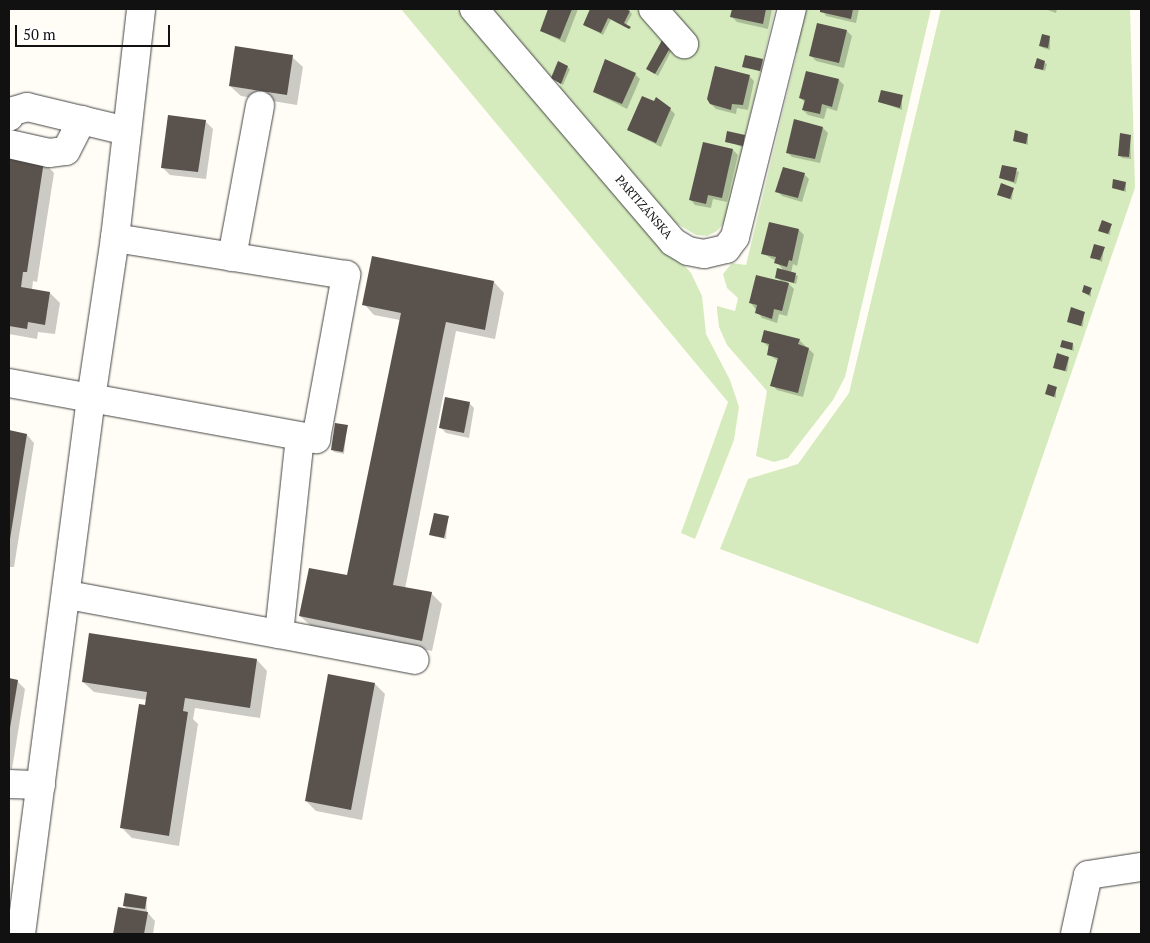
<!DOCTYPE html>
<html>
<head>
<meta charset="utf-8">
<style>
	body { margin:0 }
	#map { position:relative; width:1150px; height:943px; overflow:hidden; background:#fffdf5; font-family:"PT Serif",serif }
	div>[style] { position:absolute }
	.green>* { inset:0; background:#d5ebbd }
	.shadow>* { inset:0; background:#0003 }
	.building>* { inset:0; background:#5a524d }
	.roads { filter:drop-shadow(0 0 1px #444) drop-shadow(0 0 1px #444) }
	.minor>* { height:28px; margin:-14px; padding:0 14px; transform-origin:14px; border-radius:14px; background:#fff }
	span { translate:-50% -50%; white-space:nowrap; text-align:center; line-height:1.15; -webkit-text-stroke:5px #fff; paint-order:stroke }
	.street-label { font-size:12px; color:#111 }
	.frame { position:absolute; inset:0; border:10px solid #111; pointer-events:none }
	.scale { position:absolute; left:15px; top:25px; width:155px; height:22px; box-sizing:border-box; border:2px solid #111; border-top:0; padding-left:6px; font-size:15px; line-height:18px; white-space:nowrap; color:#111; -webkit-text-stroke:4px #fff; paint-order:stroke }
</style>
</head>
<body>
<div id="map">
	<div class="green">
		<i style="clip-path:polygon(401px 9px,460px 9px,691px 273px,702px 296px,706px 334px,730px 380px,739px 407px,734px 440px,695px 539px,681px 533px,728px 402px)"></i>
		<i style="clip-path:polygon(492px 9px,775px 9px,725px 222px,717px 231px,707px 236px,696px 235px,674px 222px,559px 88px,560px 84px,552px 79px)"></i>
		<i style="clip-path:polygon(804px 9px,931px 9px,845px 377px,833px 400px,788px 458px,774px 462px,756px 456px,767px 391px,727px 345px,719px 327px,717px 310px,717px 306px,735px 311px,738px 298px,727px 288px,723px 274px,732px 263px,746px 265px,797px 53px,793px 52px)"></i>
		<i style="clip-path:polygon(941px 9px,1130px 9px,1135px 188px,978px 644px,720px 549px,748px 479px,798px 464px,849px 393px)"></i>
	</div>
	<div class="shadow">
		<i style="clip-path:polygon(550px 9px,578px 9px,565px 43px,541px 31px)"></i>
		<i style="clip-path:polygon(591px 9px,623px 9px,630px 12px,632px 14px,626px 25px,632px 30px,611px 19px,603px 35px,586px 26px,584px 24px)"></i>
		<i style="clip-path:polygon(734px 9px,772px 9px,768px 29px,737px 22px,732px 17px)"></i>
		<i style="clip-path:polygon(822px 9px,859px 9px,856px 23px,826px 16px)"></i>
		<i style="clip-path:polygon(1045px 9px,1057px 9px,1056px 13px)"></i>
		<i style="clip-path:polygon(847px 31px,852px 36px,844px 68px,816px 61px,811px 56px)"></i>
		<i style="clip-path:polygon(666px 35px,675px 44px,658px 76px,648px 69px)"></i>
		<i style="clip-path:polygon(1050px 37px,1050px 50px,1043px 48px,1041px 46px)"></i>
		<i style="clip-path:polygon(292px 57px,303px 67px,297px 105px,241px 96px,230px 86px)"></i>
		<i style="clip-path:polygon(763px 60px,762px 72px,744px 66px)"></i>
		<i style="clip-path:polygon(1038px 60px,1047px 64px,1045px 71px,1035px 67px)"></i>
		<i style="clip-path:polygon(559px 62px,570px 69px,563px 85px,552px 78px)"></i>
		<i style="clip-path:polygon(635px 74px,640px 79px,627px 109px,594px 92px)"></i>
		<i style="clip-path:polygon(749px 76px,754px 81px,748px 110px,737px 108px,736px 114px,716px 109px,711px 104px)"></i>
		<i style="clip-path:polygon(839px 80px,844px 85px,837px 111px,827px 108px,824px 119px,808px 115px,803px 110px,805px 103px,801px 98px)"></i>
		<i style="clip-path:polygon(902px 96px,902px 110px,880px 102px)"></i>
		<i style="clip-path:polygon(670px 109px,675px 114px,661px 147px,628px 130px)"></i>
		<i style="clip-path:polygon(205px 121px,213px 129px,206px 179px,170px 175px,162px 167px)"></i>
		<i style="clip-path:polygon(823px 128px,828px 133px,820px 163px,792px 157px,787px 152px)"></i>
		<i style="clip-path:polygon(1028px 135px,1028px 145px,1014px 140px)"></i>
		<i style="clip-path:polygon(1130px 136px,1131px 159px,1122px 158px,1120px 156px)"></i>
		<i style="clip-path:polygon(744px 137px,745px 148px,726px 141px)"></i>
		<i style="clip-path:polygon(733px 150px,738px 155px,727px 202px,713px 199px,711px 208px,695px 205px,690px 199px)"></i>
		<i style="clip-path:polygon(9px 157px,44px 162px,54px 173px,37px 282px,33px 281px,32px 290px,50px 293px,60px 303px,55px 334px,38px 332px,37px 339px,9px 334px)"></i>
		<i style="clip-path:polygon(1003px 166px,1019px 172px,1016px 184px,1000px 178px)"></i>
		<i style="clip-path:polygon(804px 174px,809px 179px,802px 202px,782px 196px,777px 191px)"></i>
		<i style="clip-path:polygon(1126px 183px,1126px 192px,1113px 188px)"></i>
		<i style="clip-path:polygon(1013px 189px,1012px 200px,999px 195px)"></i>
		<i style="clip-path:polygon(1111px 225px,1110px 235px,1099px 230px)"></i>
		<i style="clip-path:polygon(799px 230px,804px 235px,797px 266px,793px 264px,791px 273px,798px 276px,796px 284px,786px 281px,794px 289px,787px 316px,779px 314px,777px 323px,762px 318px,751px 303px,782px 283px,777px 277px,784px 271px,776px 261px,762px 253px)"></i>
		<i style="clip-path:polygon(1104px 248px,1102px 262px,1092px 257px)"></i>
		<i style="clip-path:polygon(373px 258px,494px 282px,504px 293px,495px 339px,456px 331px,405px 589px,431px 593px,442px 604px,432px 651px,311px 626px,300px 616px,348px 577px,400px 320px,374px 315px,364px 304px)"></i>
		<i style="clip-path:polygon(1091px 289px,1091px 297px,1083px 292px)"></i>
		<i style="clip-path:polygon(1084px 313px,1083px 327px,1068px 321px)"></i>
		<i style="clip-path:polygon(799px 340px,814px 354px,803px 397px,777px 390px,772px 385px,778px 361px,768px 354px,770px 348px,763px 342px)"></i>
		<i style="clip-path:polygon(1073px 344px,1074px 351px,1061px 347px)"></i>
		<i style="clip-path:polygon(1069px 358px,1067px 372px,1054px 367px)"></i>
		<i style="clip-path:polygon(1056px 389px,1056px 398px,1046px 393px)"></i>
		<i style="clip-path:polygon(469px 403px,474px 408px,469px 438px,446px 433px,441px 428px)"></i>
		<i style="clip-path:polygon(347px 426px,344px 454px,334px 452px,332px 449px)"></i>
		<i style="clip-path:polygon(9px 432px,27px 435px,34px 443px,14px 567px,9px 567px)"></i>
		<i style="clip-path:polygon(448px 517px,446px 539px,433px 536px,431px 534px)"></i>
		<i style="clip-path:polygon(257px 660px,267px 671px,260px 718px,195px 708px,193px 719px,198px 724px,179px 846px,132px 838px,122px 828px,147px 700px,94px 692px,83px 682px)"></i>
		<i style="clip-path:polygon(9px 679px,17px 681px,25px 689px,12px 769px,9px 768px)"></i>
		<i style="clip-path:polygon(375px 684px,385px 694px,362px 820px,316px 811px,306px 801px)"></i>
		<i style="clip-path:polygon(146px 898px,147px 912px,155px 921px,153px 934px,115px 934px,119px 909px,128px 910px,124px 906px)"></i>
	</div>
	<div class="building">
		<i style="clip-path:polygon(548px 9px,572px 9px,560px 39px,540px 31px)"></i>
		<i style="clip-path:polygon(590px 9px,626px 9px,630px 11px,624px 23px,631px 27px,629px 29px,608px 18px,601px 33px,583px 25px)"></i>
		<i style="clip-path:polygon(732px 9px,766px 9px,763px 24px,730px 17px)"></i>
		<i style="clip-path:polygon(820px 9px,853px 9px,851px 19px,820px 12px)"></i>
		<i style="clip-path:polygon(817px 23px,847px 30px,839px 63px,809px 56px)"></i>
		<i style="clip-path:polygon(666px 33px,674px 41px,655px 74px,646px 69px)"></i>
		<i style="clip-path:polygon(1042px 34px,1050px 36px,1048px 48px,1039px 46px)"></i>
		<i style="clip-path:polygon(235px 46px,293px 55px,287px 95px,229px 86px)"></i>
		<i style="clip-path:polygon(745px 55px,763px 59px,760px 71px,742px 67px)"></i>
		<i style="clip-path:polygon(1037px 58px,1045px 61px,1043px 70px,1034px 68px)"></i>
		<i style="clip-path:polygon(605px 59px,636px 73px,622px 104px,593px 92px)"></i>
		<i style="clip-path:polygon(558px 61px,568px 66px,561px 84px,551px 78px)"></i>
		<i style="clip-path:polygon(715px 66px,750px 75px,743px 105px,732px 104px,731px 110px,710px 104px,707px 99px)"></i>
		<i style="clip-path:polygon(806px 71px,839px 79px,832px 107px,822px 104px,820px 114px,802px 110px,805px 100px,799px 98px)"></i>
		<i style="clip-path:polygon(881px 90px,903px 95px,900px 108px,878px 102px)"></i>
		<i style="clip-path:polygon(642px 96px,654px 101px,656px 97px,671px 108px,656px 143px,627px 130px)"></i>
		<i style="clip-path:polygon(168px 115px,206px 120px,198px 172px,161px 168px)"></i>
		<i style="clip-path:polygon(794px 119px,823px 127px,815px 159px,786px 153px)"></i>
		<i style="clip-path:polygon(1015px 130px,1028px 134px,1026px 144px,1013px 141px)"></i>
		<i style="clip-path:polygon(727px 131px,745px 135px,743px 146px,725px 142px)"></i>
		<i style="clip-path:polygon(1120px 133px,1131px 135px,1129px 157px,1118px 156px)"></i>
		<i style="clip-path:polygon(703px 142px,733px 149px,722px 198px,708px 195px,706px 204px,689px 200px)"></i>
		<i style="clip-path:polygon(9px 155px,44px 161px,27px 272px,23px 272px,21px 287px,50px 292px,45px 325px,28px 322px,27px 329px,9px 326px)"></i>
		<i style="clip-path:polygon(1002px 165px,1017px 168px,1014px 182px,999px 178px)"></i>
		<i style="clip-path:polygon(783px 167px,805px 173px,798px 198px,775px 192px)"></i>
		<i style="clip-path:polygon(1113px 179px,1126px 182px,1124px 191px,1112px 188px)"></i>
		<i style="clip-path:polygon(1001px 183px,1014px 188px,1010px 199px,997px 195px)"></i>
		<i style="clip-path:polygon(1102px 220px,1112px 224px,1108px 234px,1098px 231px)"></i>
		<i style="clip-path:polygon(769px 222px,799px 229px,792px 261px,789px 260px,787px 267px,774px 263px,776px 257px,761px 254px)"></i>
		<i style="clip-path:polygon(1094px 244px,1105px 247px,1100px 260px,1090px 258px)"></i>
		<i style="clip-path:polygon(372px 256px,494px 281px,485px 330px,446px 322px,444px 331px,393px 585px,432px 592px,422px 641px,299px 616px,309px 568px,347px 575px,401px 313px,362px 305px)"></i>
		<i style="clip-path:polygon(777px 268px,796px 273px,794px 283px,775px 278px)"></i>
		<i style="clip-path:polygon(756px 275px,789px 283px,782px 311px,774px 309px,772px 319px,755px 313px,757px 305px,749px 303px)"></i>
		<i style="clip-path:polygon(1084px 285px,1092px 288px,1089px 295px,1082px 292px)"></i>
		<i style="clip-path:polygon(1071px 307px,1085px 312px,1081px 326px,1067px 322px)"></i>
		<i style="clip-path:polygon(764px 330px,800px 339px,798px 344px,809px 348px,798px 393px,770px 386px,778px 358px,767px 355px,769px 344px,761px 342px)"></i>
		<i style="clip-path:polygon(1062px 340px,1073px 343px,1072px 350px,1060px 347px)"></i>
		<i style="clip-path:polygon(1057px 353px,1069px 357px,1065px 371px,1053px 368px)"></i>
		<i style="clip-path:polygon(1048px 384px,1057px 387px,1054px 397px,1045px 394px)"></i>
		<i style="clip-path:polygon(445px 397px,470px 402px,464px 433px,439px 428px)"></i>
		<i style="clip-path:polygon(335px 423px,348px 425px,343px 452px,331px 450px)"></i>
		<i style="clip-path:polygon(9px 430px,27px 434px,10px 539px,9px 539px)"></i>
		<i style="clip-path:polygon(434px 513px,449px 516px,444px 538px,429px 535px)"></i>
		<i style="clip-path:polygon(89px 633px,257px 659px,250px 708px,185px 698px,183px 711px,188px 712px,169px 836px,120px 828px,139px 704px,145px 705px,147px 692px,82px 682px)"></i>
		<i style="clip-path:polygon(328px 674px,375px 683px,351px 810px,305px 801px)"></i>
		<i style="clip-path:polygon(9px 678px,18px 680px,10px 728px,9px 728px)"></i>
		<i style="clip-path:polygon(125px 893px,147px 897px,145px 909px,123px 906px)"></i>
		<i style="clip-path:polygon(118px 907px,148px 912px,144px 934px,113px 934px)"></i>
	</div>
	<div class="roads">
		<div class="minor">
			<i style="left:474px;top:9px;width:306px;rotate:49.5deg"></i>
			<i style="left:673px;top:242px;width:17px;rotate:31deg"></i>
			<i style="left:688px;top:251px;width:16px;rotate:11deg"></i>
			<i style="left:704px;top:254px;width:23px;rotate:-13deg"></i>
			<i style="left:726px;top:249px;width:15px;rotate:-53deg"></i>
			<i style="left:735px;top:237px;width:235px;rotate:-76deg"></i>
			<i style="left:653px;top:9px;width:47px;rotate:48.5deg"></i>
			<i style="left:9px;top:117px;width:5px;rotate:-79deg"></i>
			<i style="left:10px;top:112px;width:18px;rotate:-16deg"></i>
			<i style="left:27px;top:107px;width:103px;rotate:13.5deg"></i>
			<i style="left:9px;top:144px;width:41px;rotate:12.7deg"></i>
			<i style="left:49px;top:153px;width:17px;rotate:-7deg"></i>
			<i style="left:66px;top:151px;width:35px;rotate:-63deg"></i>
			<i style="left:115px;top:238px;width:230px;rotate:-83.5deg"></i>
			<i style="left:232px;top:257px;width:154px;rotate:-79.5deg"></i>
			<i style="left:9px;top:383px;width:83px;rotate:10.4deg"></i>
			<i style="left:91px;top:398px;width:229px;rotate:10.3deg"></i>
			<i style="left:316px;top:439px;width:167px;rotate:-79.6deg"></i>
			<i style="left:346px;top:275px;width:234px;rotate:-170.9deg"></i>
			<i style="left:115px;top:238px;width:162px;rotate:98.5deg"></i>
			<i style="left:91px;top:398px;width:541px;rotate:97.44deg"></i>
			<i style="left:300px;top:437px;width:198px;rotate:96.1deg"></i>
			<i style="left:279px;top:634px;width:138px;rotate:10.8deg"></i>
			<i style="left:68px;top:595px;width:215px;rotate:10.5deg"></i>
			<i style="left:9px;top:784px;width:32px;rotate:2deg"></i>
			<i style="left:1075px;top:934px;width:60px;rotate:-77.6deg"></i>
			<i style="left:1088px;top:875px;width:54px;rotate:-8.6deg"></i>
		</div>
	</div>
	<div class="street-label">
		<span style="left:644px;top:207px;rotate:49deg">PARTIZÁNSKA</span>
	</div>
	<div class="frame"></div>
	<div class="scale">50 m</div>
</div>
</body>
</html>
